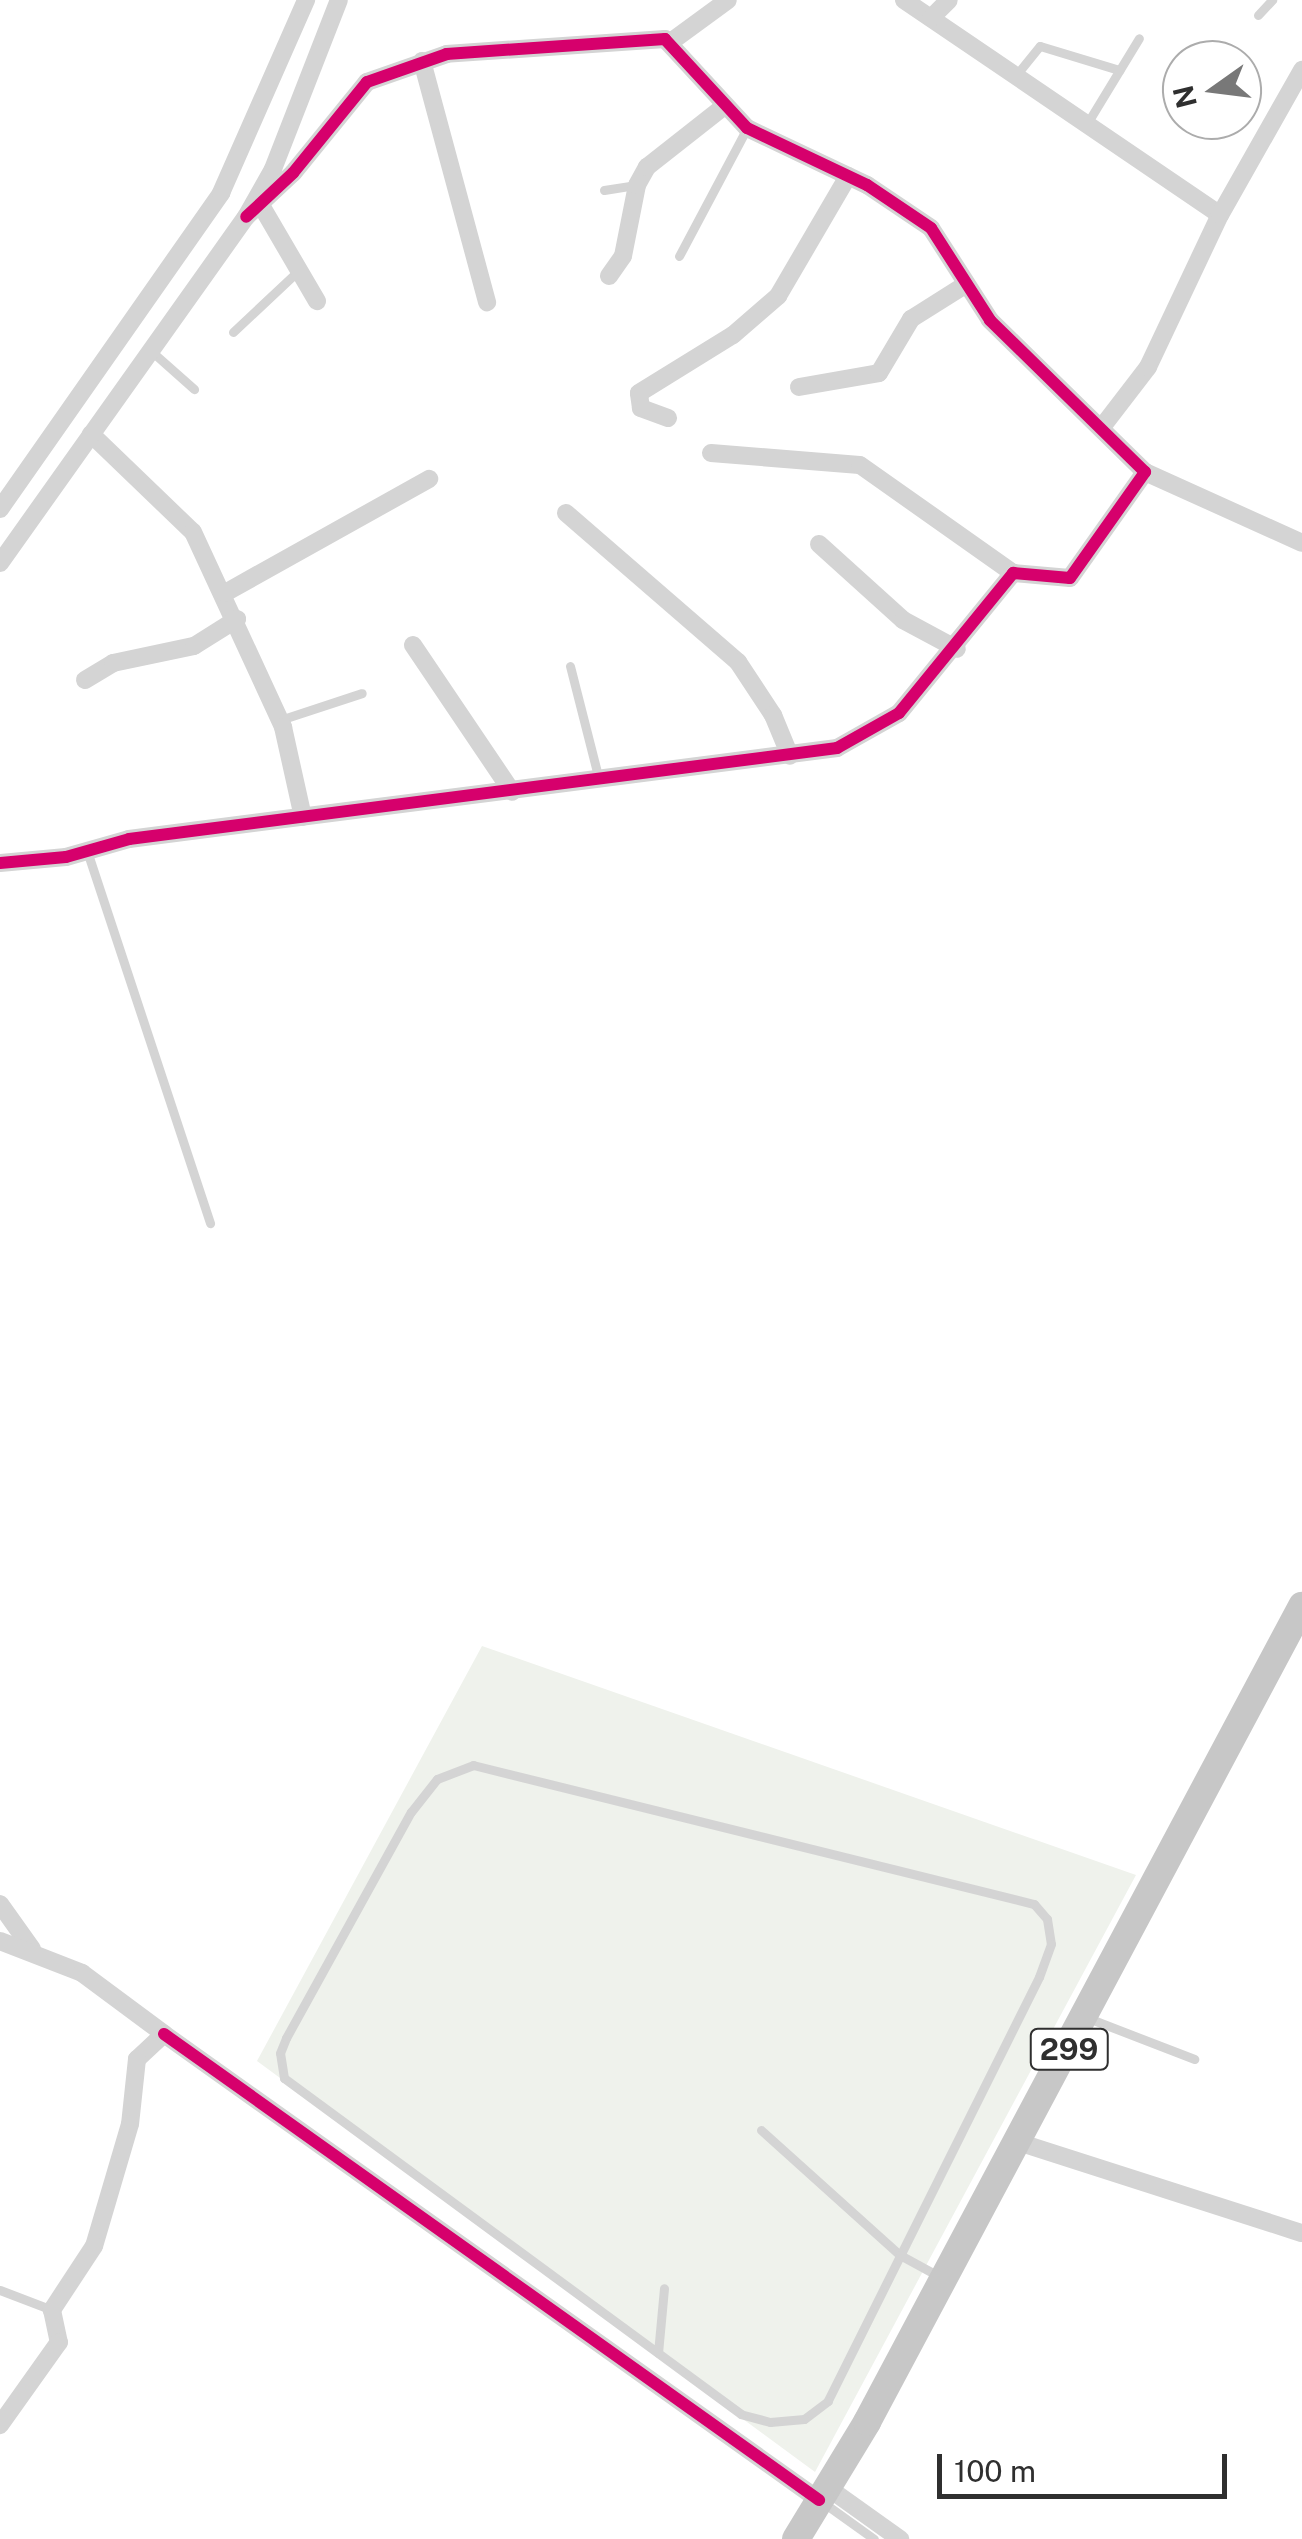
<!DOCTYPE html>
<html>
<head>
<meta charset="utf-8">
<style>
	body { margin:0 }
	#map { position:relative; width:1302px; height:2539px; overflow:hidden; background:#fff; font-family:"Public Sans",sans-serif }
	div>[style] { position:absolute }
	.green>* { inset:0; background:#eff2ec }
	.service>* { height:9px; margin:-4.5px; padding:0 4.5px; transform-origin:4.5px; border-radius:4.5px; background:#d4d4d4 }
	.minor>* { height:18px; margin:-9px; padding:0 9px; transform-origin:9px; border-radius:9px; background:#d4d4d4 }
	.primary>* { height:28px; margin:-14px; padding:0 14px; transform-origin:14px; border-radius:14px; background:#c7c7c7 }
	.cycleway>* { height:12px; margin:-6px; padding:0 6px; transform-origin:6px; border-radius:6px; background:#d6006c }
	span { translate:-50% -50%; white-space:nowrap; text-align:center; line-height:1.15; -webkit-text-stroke:10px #fff; paint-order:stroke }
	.shield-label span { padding:2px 8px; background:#fff; border:2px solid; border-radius:8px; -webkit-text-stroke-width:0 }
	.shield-label { font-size:30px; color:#2f2f2f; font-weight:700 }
	.north { position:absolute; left:1162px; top:40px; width:100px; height:100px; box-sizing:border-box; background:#fff; border:2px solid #acacac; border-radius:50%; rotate:256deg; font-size:28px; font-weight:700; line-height:40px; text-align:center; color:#2f2f2f }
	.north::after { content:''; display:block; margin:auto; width:35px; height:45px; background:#787878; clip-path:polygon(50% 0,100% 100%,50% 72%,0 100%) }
	.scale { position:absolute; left:937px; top:2454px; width:290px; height:45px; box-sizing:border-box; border:5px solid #2f2f2f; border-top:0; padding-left:12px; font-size:30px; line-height:35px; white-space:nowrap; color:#2f2f2f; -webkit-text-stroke:8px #fff; paint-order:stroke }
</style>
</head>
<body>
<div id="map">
	<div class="green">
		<i style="clip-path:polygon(482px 1646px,1136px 1875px,815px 2472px,257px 2061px)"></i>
	</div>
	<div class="service">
		<i style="left:1258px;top:15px;width:21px;rotate:-47deg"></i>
		<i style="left:1017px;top:74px;width:36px;rotate:-51deg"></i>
		<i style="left:1040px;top:46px;width:83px;rotate:16.9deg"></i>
		<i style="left:1088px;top:122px;width:98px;rotate:-58.7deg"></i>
		<i style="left:604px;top:190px;width:33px;rotate:-9deg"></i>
		<i style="left:679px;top:256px;width:145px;rotate:-62deg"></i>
		<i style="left:233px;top:332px;width:91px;rotate:-43.2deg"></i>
		<i style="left:150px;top:350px;width:59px;rotate:41.6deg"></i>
		<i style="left:570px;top:666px;width:118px;rotate:75.7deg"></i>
		<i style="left:280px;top:720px;width:86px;rotate:-18.2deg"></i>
		<i style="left:87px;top:851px;width:392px;rotate:71.7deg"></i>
		<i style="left:473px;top:1765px;width:578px;rotate:13.92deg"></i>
		<i style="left:1034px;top:1904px;width:20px;rotate:49deg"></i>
		<i style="left:1047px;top:1919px;width:25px;rotate:81deg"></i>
		<i style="left:1051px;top:1944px;width:35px;rotate:110deg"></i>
		<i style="left:1039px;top:1977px;width:474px;rotate:116.5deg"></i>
		<i style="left:828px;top:2401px;width:30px;rotate:143deg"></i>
		<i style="left:804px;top:2419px;width:34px;rotate:175deg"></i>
		<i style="left:770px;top:2422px;width:30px;rotate:-165deg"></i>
		<i style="left:741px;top:2414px;width:567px;rotate:-143.68deg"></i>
		<i style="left:284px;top:2078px;width:25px;rotate:-99deg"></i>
		<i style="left:280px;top:2053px;width:16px;rotate:-68deg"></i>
		<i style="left:286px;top:2038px;width:258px;rotate:-61.1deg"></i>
		<i style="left:411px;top:1812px;width:42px;rotate:-51.8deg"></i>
		<i style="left:437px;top:1779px;width:39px;rotate:-21deg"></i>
		<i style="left:1088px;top:2018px;width:114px;rotate:21.1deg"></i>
		<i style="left:761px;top:2130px;width:187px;rotate:42deg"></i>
		<i style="left:900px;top:2255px;width:48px;rotate:28.7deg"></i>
		<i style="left:0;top:2290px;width:56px;rotate:21deg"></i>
		<i style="left:658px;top:2353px;width:65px;rotate:-84.7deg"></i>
		<i style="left:821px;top:2501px;width:65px;rotate:35.6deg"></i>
	</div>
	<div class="minor">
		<i style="left:904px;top:0;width:382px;rotate:34.2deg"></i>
		<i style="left:931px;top:18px;width:25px;rotate:-45deg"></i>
		<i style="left:672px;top:41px;width:69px;rotate:-36.2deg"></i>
		<i style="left:422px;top:61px;width:250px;rotate:74.9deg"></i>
		<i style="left:262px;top:207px;width:109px;rotate:59.7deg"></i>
		<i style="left:609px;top:276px;width:24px;rotate:-55deg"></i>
		<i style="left:623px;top:256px;width:72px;rotate:-78.8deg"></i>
		<i style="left:637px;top:185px;width:21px;rotate:-61deg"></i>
		<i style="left:647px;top:167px;width:95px;rotate:-38.2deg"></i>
		<i style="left:799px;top:387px;width:81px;rotate:-9.9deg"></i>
		<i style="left:879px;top:373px;width:63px;rotate:-59.3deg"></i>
		<i style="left:911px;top:319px;width:64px;rotate:-32.2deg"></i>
		<i style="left:668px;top:418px;width:29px;rotate:-160deg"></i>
		<i style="left:641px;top:408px;width:15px;rotate:-98deg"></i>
		<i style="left:639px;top:393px;width:110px;rotate:-31.7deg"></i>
		<i style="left:733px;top:335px;width:60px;rotate:-40.9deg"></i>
		<i style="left:778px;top:296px;width:139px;rotate:-59.7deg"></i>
		<i style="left:1102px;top:427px;width:76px;rotate:-52.5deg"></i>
		<i style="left:1148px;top:367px;width:168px;rotate:-64.7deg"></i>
		<i style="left:1220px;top:215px;width:167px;rotate:-60.5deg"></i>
		<i style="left:91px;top:434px;width:141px;rotate:43.9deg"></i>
		<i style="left:193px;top:532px;width:215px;rotate:65.2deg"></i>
		<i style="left:283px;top:727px;width:92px;rotate:77.5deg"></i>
		<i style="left:711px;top:453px;width:149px;rotate:4.6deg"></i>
		<i style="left:860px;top:465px;width:187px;rotate:35.2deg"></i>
		<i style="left:1145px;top:472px;width:172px;rotate:24.3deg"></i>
		<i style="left:0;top:509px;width:386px;rotate:-55deg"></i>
		<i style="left:221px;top:193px;width:211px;rotate:-66.2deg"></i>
		<i style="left:566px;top:513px;width:228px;rotate:40.9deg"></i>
		<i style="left:738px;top:662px;width:64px;rotate:56.6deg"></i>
		<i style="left:773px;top:715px;width:44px;rotate:67.5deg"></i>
		<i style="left:819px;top:544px;width:113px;rotate:42.1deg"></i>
		<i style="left:903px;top:620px;width:61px;rotate:28.2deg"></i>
		<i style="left:0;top:563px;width:425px;rotate:-54.6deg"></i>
		<i style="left:246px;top:217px;width:55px;rotate:-60.6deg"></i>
		<i style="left:273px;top:169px;width:181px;rotate:-68.7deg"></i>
		<i style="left:225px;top:593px;width:234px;rotate:-29.2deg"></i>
		<i style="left:413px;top:645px;width:177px;rotate:56deg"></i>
		<i style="left:85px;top:680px;width:33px;rotate:-31deg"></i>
		<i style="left:113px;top:663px;width:83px;rotate:-11.9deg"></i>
		<i style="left:194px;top:646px;width:51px;rotate:-32.1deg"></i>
		<i style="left:0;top:863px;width:66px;rotate:-5.2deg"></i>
		<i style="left:66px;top:857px;width:66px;rotate:-15.9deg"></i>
		<i style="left:129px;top:839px;width:714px;rotate:-7.32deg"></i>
		<i style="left:837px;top:748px;width:71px;rotate:-29.4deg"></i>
		<i style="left:899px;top:713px;width:181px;rotate:-50.8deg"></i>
		<i style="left:1013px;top:573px;width:57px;rotate:5deg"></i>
		<i style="left:1070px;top:578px;width:130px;rotate:-54.7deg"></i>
		<i style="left:1145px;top:472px;width:217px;rotate:-135.6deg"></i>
		<i style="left:990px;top:320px;width:109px;rotate:-122.7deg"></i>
		<i style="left:931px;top:228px;width:77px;rotate:-146.1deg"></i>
		<i style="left:867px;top:185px;width:133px;rotate:-154.6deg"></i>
		<i style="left:747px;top:128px;width:121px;rotate:-132.7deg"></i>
		<i style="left:665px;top:39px;width:219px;rotate:176.1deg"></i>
		<i style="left:447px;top:54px;width:85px;rotate:160.7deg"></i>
		<i style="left:367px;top:82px;width:117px;rotate:129.1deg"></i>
		<i style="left:293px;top:173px;width:64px;rotate:136.9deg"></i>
		<i style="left:0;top:1904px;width:55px;rotate:54.6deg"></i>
		<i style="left:0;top:1941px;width:88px;rotate:21.3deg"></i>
		<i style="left:82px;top:1973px;width:102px;rotate:36.6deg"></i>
		<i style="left:164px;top:2034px;width:37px;rotate:137deg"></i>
		<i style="left:137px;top:2059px;width:65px;rotate:96.1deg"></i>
		<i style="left:130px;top:2124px;width:127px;rotate:106.4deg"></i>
		<i style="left:94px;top:2246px;width:77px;rotate:123.3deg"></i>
		<i style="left:52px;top:2310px;width:33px;rotate:78deg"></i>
		<i style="left:59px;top:2342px;width:102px;rotate:125.4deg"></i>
		<i style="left:164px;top:2034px;width:804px;rotate:35.43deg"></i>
		<i style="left:1018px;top:2142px;width:298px;rotate:17.8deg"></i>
		<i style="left:827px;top:2487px;width:90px;rotate:35.5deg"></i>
	</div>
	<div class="primary">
		<i style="left:796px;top:2539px;width:137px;rotate:-58.7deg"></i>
		<i style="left:867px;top:2422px;width:925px;rotate:-61.94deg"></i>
	</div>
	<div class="cycleway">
		<i style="left:0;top:863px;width:66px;rotate:-5.2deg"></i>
		<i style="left:66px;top:857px;width:66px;rotate:-15.9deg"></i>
		<i style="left:129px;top:839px;width:714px;rotate:-7.32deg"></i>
		<i style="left:837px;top:748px;width:71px;rotate:-29.4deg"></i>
		<i style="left:899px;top:713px;width:181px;rotate:-50.8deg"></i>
		<i style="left:1013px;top:573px;width:57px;rotate:5deg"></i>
		<i style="left:1070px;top:578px;width:130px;rotate:-54.7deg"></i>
		<i style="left:1145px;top:472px;width:217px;rotate:-135.6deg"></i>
		<i style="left:990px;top:320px;width:109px;rotate:-122.7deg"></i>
		<i style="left:931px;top:228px;width:77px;rotate:-146.1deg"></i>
		<i style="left:867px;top:185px;width:133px;rotate:-154.6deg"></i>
		<i style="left:747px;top:128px;width:121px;rotate:-132.7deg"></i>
		<i style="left:665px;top:39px;width:219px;rotate:176.1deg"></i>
		<i style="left:447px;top:54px;width:85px;rotate:160.7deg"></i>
		<i style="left:367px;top:82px;width:117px;rotate:129.1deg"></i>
		<i style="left:293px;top:173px;width:64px;rotate:136.9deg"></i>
		<i style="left:164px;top:2034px;width:804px;rotate:35.43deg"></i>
	</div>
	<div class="shield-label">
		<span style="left:1069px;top:2049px">299</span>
	</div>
	<div class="north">N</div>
	<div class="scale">100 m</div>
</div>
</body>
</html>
